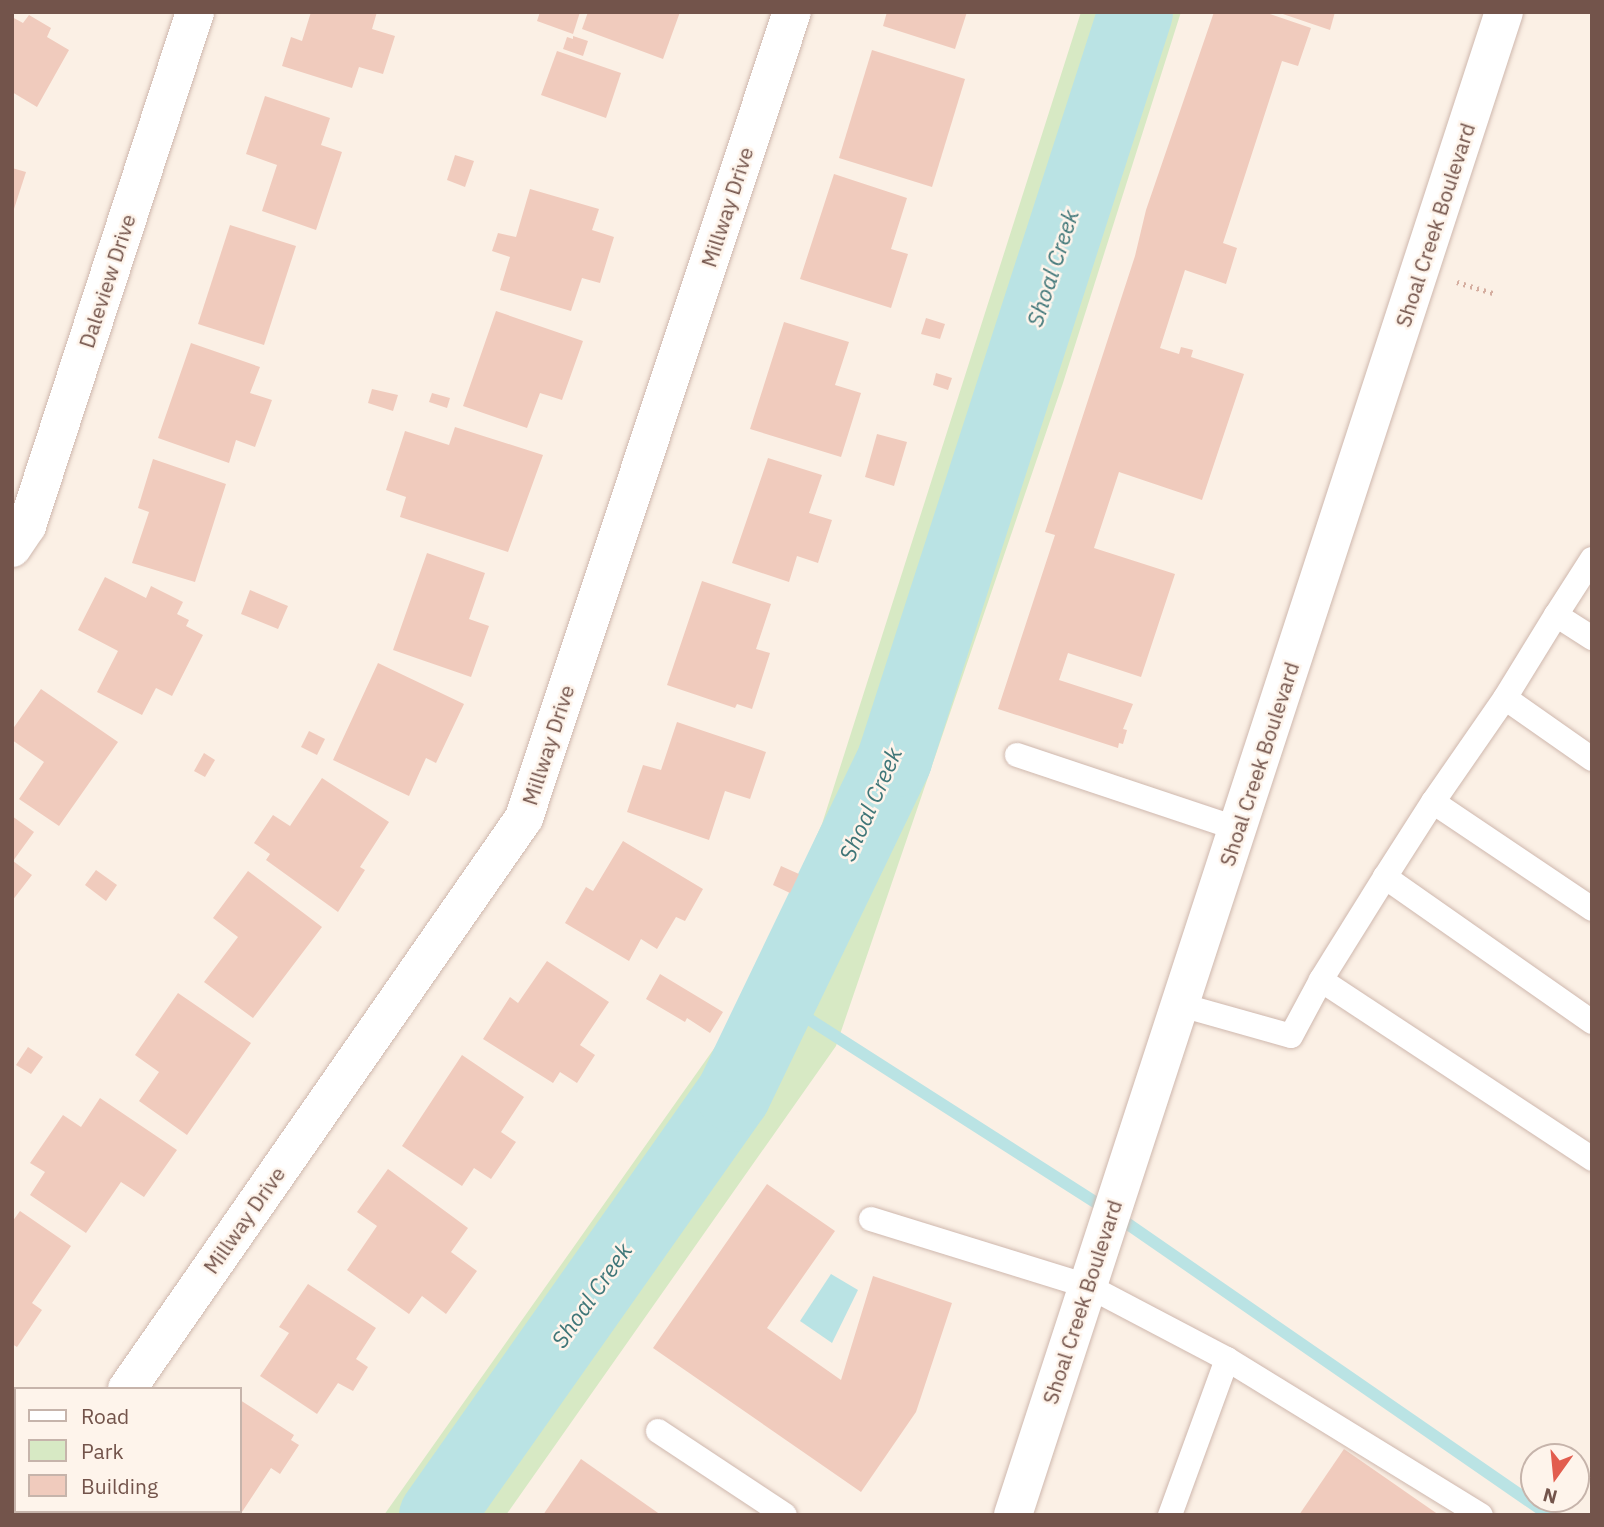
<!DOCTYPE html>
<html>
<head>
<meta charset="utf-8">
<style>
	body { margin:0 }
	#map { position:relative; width:1604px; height:1527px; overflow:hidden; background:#fbf0e5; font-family:"IBM Plex Sans",sans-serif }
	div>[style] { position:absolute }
	.green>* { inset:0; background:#d7e9c4 }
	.water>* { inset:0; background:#bae3e4 }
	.stream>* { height:12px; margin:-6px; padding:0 6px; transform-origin:6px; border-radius:6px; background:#bae3e4 }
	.river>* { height:75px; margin:-37.5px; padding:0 37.5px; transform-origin:37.5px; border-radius:37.5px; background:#bae3e4 }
	.building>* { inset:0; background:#f0cbbd }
	.path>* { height:4.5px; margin-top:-2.25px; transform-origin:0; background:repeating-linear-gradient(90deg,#d5aea0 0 2px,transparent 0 7px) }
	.roads { filter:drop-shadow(0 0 2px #cfb8ae) drop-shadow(0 0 2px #cfb8ae) }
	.lane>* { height:24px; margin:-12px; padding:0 12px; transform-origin:12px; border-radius:12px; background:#fff }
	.street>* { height:38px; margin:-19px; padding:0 19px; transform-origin:19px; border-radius:19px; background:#fff }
	.secondary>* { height:38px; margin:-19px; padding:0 19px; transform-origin:19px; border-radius:19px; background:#fff }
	span { translate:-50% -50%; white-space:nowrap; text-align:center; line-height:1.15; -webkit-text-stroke:5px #fef4eb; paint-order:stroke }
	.street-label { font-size:21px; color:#73544b }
	.water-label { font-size:23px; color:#3f7678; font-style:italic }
	.frame { position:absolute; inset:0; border:14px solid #73544b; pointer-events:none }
	.legend { position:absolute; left:14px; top:1387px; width:228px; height:126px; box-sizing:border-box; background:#fef4eb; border:2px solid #c6b4ab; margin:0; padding:9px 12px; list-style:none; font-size:21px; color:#73544b }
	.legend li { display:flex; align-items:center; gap:14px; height:35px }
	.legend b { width:35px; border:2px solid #c6b4ab }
	.north { position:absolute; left:1520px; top:1443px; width:70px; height:70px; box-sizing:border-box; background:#fef4eb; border:2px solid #c6b4ab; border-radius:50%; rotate:195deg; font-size:19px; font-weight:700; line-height:28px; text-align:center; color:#73544b }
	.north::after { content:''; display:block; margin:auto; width:24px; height:32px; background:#e25d4e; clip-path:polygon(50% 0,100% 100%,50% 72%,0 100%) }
</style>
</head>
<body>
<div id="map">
	<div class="green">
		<i style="clip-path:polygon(1081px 12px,1181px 12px,1063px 383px,836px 1046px,506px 1515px,384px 1515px,730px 1026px,822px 824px)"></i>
	</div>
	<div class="water">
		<i style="clip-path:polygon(831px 1274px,858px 1290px,832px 1343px,800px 1321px)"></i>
	</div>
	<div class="stream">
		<i style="left:779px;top:1000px;width:395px;rotate:32.6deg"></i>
		<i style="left:1112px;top:1213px;width:531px;rotate:34.65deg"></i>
	</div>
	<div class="river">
		<i style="left:436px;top:1515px;width:515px;rotate:-54.8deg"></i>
		<i style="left:733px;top:1094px;width:372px;rotate:-64.3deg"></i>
		<i style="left:894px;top:759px;width:785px;rotate:-72.12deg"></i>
	</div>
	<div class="building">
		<i style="clip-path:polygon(311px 12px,377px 12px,372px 29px,395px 36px,383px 74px,359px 67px,352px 88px,282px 66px,291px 37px,302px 41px)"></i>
		<i style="clip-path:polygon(540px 12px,580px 12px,573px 34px,537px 21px)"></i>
		<i style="clip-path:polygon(588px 12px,680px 12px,663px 59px,582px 29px)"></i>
		<i style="clip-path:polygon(887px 12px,967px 12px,955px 49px,883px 26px)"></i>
		<i style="clip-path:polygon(1214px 12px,1264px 12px,1311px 28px,1298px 66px,1282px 61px,1223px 243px,1237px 248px,1226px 284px,1185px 270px,1160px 348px,1179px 354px,1181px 347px,1193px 350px,1191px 357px,1244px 374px,1202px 500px,1119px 472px,1094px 548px,1175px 574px,1141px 677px,1068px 653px,1059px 680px,1133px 704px,1123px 729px,1127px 730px,1123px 744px,1119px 743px,1118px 748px,998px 709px,1055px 535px,1045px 532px,1135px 256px,1146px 210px)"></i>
		<i style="clip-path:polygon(1277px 12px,1335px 12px,1330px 30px)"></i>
		<i style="clip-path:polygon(29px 15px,51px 28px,47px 37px,69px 50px,37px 107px,12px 92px,12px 17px,23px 23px)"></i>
		<i style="clip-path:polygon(573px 36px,588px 41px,583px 56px,563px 49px,567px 37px,573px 39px)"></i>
		<i style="clip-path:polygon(872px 50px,965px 79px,932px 187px,839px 158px)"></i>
		<i style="clip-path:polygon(557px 51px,621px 73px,606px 118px,541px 95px)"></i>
		<i style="clip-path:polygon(265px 96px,330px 118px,321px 145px,342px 152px,316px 230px,262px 211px,277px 165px,246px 154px)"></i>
		<i style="clip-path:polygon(455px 155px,474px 161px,465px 187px,447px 180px)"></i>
		<i style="clip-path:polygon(12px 168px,26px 172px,13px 212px,12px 212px)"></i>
		<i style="clip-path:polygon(834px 174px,907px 198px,891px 249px,908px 254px,891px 308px,800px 279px)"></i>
		<i style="clip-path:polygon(530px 189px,599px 209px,592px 230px,614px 237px,600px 283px,582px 278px,571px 311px,500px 290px,510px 257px,492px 251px,498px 233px,516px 237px)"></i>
		<i style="clip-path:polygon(230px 225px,296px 246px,264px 345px,198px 324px)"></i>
		<i style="clip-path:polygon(496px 311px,583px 341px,562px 400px,540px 393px,527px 428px,463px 406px)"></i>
		<i style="clip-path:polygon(926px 318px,945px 324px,940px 339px,921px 334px)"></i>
		<i style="clip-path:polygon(784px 322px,849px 342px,835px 385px,861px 393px,841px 457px,750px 429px)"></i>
		<i style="clip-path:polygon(191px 343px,260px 367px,250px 393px,272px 400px,255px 447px,236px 440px,229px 463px,158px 438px)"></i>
		<i style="clip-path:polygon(936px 373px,952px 378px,948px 390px,933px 385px)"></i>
		<i style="clip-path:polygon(372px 389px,398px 395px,393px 411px,368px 403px)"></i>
		<i style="clip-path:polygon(432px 393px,450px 398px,447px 408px,429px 402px)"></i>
		<i style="clip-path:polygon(455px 427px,543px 455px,508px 552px,400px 517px,406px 497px,386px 490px,405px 431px,449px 445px)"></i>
		<i style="clip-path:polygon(877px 434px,907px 442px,894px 486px,865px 477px)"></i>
		<i style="clip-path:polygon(768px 458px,822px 475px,809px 513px,832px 520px,818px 563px,797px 556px,789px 582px,732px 563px)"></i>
		<i style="clip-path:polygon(153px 459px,226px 484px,195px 582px,132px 563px,149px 512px,138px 508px)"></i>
		<i style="clip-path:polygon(427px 553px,485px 573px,469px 619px,489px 626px,471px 677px,393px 650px)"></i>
		<i style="clip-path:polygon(105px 577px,146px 598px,151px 586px,183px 602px,177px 614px,189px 620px,186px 626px,203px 635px,172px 696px,156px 688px,142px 715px,97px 692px,118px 651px,78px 630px)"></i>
		<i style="clip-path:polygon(702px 581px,771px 604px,756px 649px,770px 653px,752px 709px,737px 704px,735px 708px,667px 685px)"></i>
		<i style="clip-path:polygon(250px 590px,288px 606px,278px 629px,241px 614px)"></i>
		<i style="clip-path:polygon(378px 663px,464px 704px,436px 763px,426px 758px,409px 796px,333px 760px)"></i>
		<i style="clip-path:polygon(41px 689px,118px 742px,59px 826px,19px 799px,44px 762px,12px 740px,12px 730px)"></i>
		<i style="clip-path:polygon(677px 722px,766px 752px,750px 799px,725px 791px,709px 840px,627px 812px,643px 765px,661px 770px)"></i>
		<i style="clip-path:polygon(309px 731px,325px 739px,317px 755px,301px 747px)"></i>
		<i style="clip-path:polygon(204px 753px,215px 760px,205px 777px,194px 771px)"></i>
		<i style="clip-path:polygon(322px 778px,389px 822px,360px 867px,365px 870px,338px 912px,266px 860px,270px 854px,254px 843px,273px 815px,290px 826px)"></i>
		<i style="clip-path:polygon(12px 816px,34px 832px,13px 861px,32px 875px,12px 901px)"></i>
		<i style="clip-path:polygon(623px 841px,703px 889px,685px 921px,676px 917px,657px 949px,641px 939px,629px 961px,565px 923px,586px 887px,593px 891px)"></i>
		<i style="clip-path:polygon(781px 866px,799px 874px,790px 893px,773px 885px)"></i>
		<i style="clip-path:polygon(96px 870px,117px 885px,106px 901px,85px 885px)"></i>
		<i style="clip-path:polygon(248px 871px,322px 927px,253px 1018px,204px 982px,238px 937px,213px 918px)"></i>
		<i style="clip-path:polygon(547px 961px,609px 1002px,580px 1045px,595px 1055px,577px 1083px,560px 1072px,553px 1083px,483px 1039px,510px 997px,518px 1003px)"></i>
		<i style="clip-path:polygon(660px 974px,723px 1012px,710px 1033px,687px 1018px,685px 1022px,646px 999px)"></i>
		<i style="clip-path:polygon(178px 993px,251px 1043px,187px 1135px,139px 1101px,159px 1072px,135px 1055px)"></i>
		<i style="clip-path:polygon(28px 1047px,43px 1057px,31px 1074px,16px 1065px)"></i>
		<i style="clip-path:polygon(462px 1055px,524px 1097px,501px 1132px,516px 1142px,491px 1179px,474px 1168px,462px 1186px,402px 1146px)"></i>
		<i style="clip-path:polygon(100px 1098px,177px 1150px,144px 1197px,121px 1182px,86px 1233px,30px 1195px,45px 1172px,30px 1163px,63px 1115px,81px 1127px)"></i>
		<i style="clip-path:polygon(388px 1169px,468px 1228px,451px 1252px,477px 1271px,446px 1314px,422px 1296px,409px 1314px,347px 1270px,377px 1226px,357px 1212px)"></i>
		<i style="clip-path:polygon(767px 1184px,835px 1231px,767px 1328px,841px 1380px,873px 1276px,952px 1303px,916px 1412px,861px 1492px,653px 1348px)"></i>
		<i style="clip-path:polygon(20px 1211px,71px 1246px,32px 1303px,42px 1310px,17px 1347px,12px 1344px,12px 1222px)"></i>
		<i style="clip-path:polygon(308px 1284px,376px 1328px,356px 1359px,368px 1367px,353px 1391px,338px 1383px,317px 1414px,260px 1376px,289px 1333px,279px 1327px)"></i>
		<i style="clip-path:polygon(240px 1400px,294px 1435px,291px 1440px,299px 1445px,280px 1474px,271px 1468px,240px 1515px,226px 1515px,220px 1511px,240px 1511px)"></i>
		<i style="clip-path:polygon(1344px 1449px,1439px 1515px,1299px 1515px)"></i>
		<i style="clip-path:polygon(581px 1459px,661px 1515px,543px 1515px)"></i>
	</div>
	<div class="path">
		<i style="left:1457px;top:282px;width:38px;rotate:17deg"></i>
	</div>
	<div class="roads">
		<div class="lane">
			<i style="left:1592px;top:559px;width:67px;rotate:122.7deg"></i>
			<i style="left:1556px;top:615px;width:43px;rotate:32.6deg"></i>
			<i style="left:1505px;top:698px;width:97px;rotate:-58.4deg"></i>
			<i style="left:1017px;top:755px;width:233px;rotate:18.5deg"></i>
			<i style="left:1592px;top:759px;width:106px;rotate:-145deg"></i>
			<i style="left:1505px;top:698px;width:126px;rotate:124.7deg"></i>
			<i style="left:1433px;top:802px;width:192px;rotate:33.9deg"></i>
			<i style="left:1385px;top:877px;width:89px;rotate:-57.4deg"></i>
			<i style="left:1181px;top:1005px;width:114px;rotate:15.7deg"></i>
			<i style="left:1291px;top:1036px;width:64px;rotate:-61.8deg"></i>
			<i style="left:1592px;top:1022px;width:253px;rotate:-145deg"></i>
			<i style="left:1385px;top:877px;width:121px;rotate:121.9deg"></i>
			<i style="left:1321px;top:980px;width:325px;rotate:33.4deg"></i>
			<i style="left:871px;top:1219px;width:227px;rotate:17.2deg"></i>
			<i style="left:1088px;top:1286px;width:157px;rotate:27.7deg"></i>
			<i style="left:1227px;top:1359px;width:298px;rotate:31.6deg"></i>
			<i style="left:658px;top:1431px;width:152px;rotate:33.5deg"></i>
			<i style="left:1170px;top:1515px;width:166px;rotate:-69.9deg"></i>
		</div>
		<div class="street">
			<i style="left:12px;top:548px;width:27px;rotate:-56deg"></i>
			<i style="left:27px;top:526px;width:541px;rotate:-71.9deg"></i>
			<i style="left:127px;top:1389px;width:695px;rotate:-55.19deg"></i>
			<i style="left:524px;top:818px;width:849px;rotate:-71.61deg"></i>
			<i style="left:39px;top:1515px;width:5px;rotate:-53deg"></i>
		</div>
		<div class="secondary">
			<i style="left:1013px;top:1515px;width:1581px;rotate:-71.91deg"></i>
		</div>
	</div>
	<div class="street-label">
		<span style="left:727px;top:207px;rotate:-72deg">Millway Drive</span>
		<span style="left:1435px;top:225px;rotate:-72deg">Shoal Creek Boulevard</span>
		<span style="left:107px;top:281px;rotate:-72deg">Daleview Drive</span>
		<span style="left:548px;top:745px;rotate:-72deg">Millway Drive</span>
		<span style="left:1259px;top:764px;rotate:-72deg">Shoal Creek Boulevard</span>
		<span style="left:244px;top:1220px;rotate:-55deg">Millway Drive</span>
		<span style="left:1082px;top:1302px;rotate:-72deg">Shoal Creek Boulevard</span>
	</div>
	<div class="water-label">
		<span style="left:1052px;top:268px;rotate:-72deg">Shoal Creek</span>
		<span style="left:870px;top:804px;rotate:-66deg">Shoal Creek</span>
		<span style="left:591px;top:1295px;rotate:-55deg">Shoal Creek</span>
	</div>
	<div class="frame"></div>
	<ul class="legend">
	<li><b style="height:9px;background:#fff"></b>Road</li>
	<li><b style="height:19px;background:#d7e9c4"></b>Park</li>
	<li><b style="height:19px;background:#f0cbbd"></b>Building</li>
	</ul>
	<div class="north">N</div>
</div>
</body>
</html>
